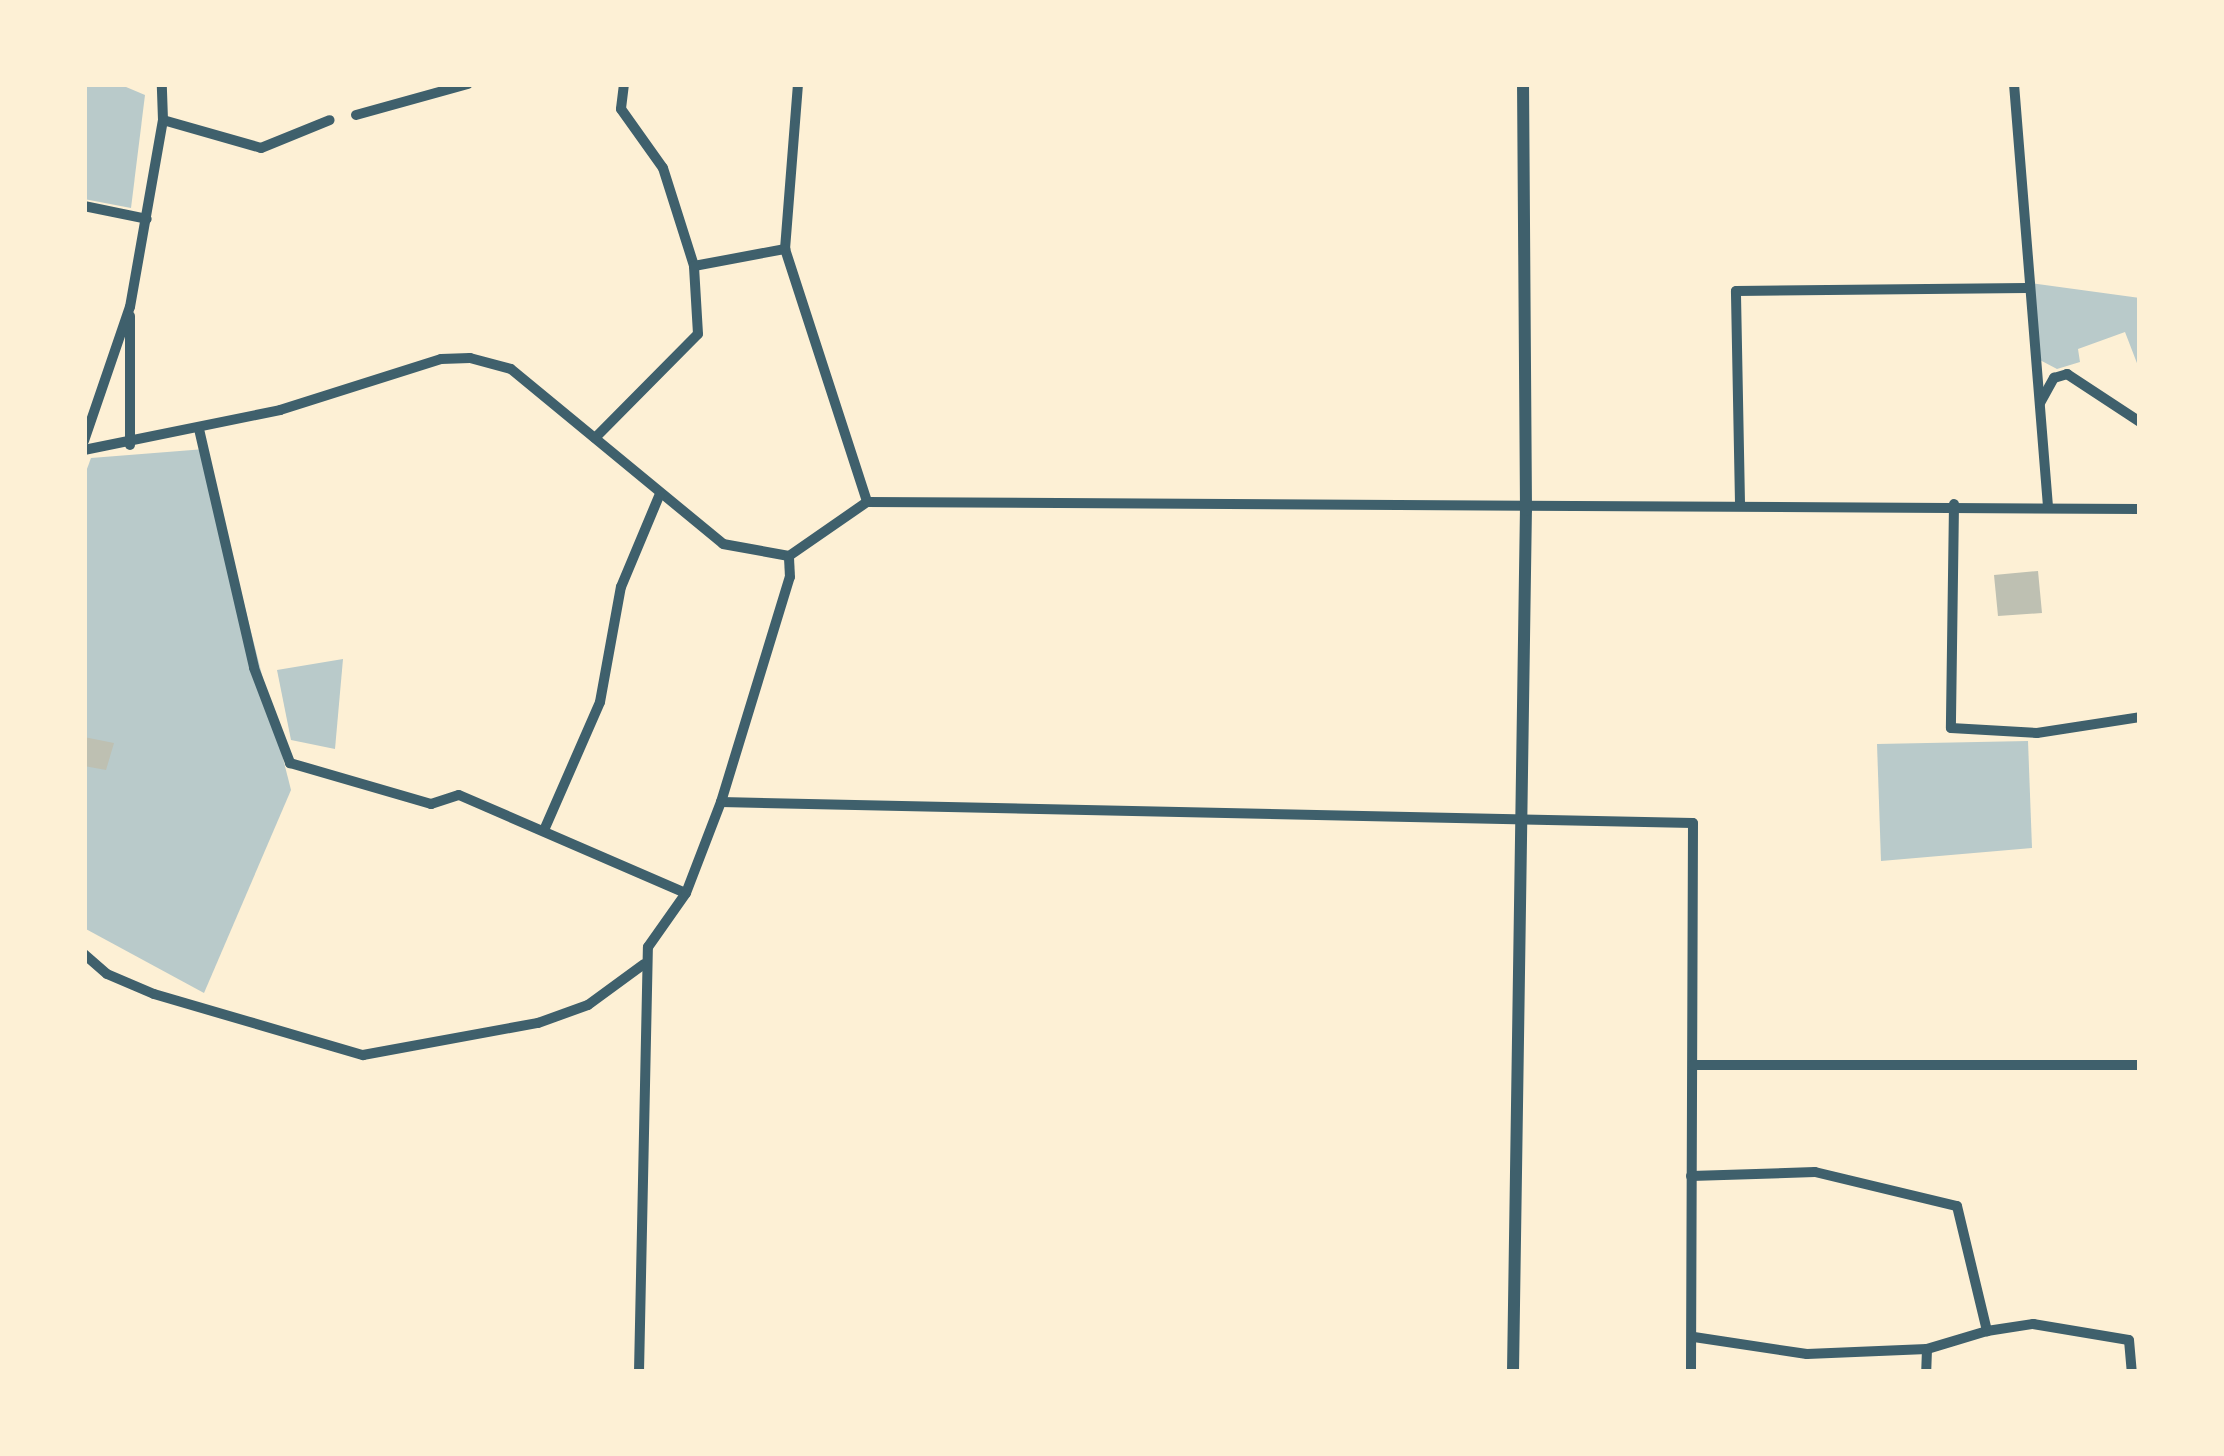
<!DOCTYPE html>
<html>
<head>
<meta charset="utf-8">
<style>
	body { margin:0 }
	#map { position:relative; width:2224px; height:1456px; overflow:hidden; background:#fdf0d5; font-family:"Varela Round",sans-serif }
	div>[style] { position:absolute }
	.green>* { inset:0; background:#b9caca }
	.building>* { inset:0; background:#bec0b2 }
	.minor>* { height:10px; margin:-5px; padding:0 5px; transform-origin:5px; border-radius:5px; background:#3f606c }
	.tertiary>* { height:12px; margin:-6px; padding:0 6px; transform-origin:6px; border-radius:6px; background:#3f606c }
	span { translate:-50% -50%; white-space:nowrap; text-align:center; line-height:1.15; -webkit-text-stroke:12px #fdf0d5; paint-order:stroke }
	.frame { position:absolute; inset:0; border:87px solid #fdf0d5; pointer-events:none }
</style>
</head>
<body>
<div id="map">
	<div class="green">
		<i style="clip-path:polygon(84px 84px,119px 84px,145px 95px,131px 208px,84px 199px)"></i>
		<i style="clip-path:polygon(2030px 283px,2140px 298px,2140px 371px,2125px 332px,2078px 349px,2080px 362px,2057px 369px,2038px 359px)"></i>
		<i style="clip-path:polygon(205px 449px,291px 790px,204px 993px,84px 928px,84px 477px,91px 458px)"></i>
		<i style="clip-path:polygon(343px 659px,335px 749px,291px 740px,277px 670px)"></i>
		<i style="clip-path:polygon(2028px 741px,2032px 848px,1881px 861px,1877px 744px)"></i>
	</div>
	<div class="building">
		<i style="clip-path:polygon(2038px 571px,2042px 613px,1998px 616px,1994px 575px)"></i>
		<i style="clip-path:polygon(84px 737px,114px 743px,106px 770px,84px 766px)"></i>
	</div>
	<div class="minor">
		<i style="left:624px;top:84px;width:25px;rotate:97deg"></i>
		<i style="left:621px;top:109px;width:72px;rotate:54.6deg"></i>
		<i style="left:663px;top:168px;width:103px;rotate:72.4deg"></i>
		<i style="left:694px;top:266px;width:93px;rotate:-10.6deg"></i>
		<i style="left:798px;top:84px;width:166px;rotate:94.5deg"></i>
		<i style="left:785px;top:249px;width:266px;rotate:72deg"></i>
		<i style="left:2014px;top:84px;width:423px;rotate:85.4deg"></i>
		<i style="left:356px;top:115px;width:116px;rotate:-15.5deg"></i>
		<i style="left:163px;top:120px;width:102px;rotate:15.9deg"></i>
		<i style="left:261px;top:148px;width:74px;rotate:-22.1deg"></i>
		<i style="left:84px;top:206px;width:64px;rotate:11.7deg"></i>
		<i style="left:2040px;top:403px;width:29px;rotate:-61deg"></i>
		<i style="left:2054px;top:378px;width:14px;rotate:-17deg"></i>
		<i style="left:2067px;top:374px;width:87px;rotate:33.3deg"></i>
		<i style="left:199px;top:429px;width:245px;rotate:77deg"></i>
		<i style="left:254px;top:668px;width:102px;rotate:69.2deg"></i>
		<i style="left:290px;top:763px;width:147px;rotate:16.2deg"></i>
		<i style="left:431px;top:804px;width:29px;rotate:-18deg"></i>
		<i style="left:459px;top:795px;width:247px;rotate:23.4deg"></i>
		<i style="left:595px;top:438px;width:146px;rotate:-45.3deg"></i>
		<i style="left:698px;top:334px;width:68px;rotate:-93.4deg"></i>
		<i style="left:84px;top:441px;width:142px;rotate:-71.1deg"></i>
		<i style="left:130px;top:307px;width:190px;rotate:-80deg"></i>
		<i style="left:163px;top:120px;width:36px;rotate:-92deg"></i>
		<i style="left:130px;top:445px;width:129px;rotate:-90deg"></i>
		<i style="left:84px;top:450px;width:200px;rotate:-11.5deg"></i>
		<i style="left:280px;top:410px;width:169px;rotate:-17.6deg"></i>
		<i style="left:441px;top:359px;width:29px;rotate:-2deg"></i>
		<i style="left:470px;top:358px;width:42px;rotate:15deg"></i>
		<i style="left:511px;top:369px;width:275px;rotate:39.5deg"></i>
		<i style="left:723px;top:544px;width:67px;rotate:10.3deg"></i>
		<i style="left:1740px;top:503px;width:212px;rotate:-91.1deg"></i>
		<i style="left:1736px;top:291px;width:291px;rotate:-0.6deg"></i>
		<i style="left:1954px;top:504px;width:224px;rotate:90.8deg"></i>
		<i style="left:1951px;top:728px;width:86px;rotate:3.3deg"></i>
		<i style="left:2037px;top:733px;width:104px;rotate:-8.8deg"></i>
		<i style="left:721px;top:802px;width:972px;rotate:1.24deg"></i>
		<i style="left:1693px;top:823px;width:549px;rotate:90.21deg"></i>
		<i style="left:545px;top:828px;width:137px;rotate:-66.4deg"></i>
		<i style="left:600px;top:702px;width:117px;rotate:-79.7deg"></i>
		<i style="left:621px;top:587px;width:99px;rotate:-67.3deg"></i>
		<i style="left:84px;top:954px;width:30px;rotate:41deg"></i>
		<i style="left:107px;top:974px;width:51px;rotate:23.1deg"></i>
		<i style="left:154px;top:994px;width:218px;rotate:16.3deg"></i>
		<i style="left:363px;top:1055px;width:178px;rotate:-10.4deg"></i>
		<i style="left:538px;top:1023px;width:53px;rotate:-19.8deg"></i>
		<i style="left:588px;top:1005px;width:69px;rotate:-36.2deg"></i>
		<i style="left:1693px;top:1065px;width:447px"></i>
		<i style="left:1691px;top:1176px;width:124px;rotate:-1.8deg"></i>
		<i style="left:1815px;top:1172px;width:146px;rotate:13.5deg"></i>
		<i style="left:1957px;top:1206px;width:129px;rotate:76.5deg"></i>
		<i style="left:1987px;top:1331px;width:63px;rotate:163.3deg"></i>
		<i style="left:1927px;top:1349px;width:23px;rotate:92deg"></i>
		<i style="left:1987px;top:1331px;width:47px;rotate:-8.7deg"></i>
		<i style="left:2033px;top:1324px;width:97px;rotate:9.5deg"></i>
		<i style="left:2129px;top:1340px;width:32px;rotate:85deg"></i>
		<i style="left:1694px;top:1337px;width:114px;rotate:8.6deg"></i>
		<i style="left:1807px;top:1354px;width:120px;rotate:-2.4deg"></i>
		<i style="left:639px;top:1372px;width:425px;rotate:-88.8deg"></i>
		<i style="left:648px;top:947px;width:66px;rotate:-54.9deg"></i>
		<i style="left:686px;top:893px;width:97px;rotate:-69deg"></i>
		<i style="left:721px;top:802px;width:235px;rotate:-73deg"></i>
		<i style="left:790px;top:577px;width:21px;rotate:-93deg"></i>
		<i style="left:789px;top:556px;width:95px;rotate:-34.7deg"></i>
		<i style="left:867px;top:502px;width:1273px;rotate:0.32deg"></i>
	</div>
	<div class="tertiary">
		<i style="left:1513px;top:1372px;width:862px;rotate:-89.14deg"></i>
		<i style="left:1526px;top:510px;width:426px;rotate:-90.4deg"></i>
	</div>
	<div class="frame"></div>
</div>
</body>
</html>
